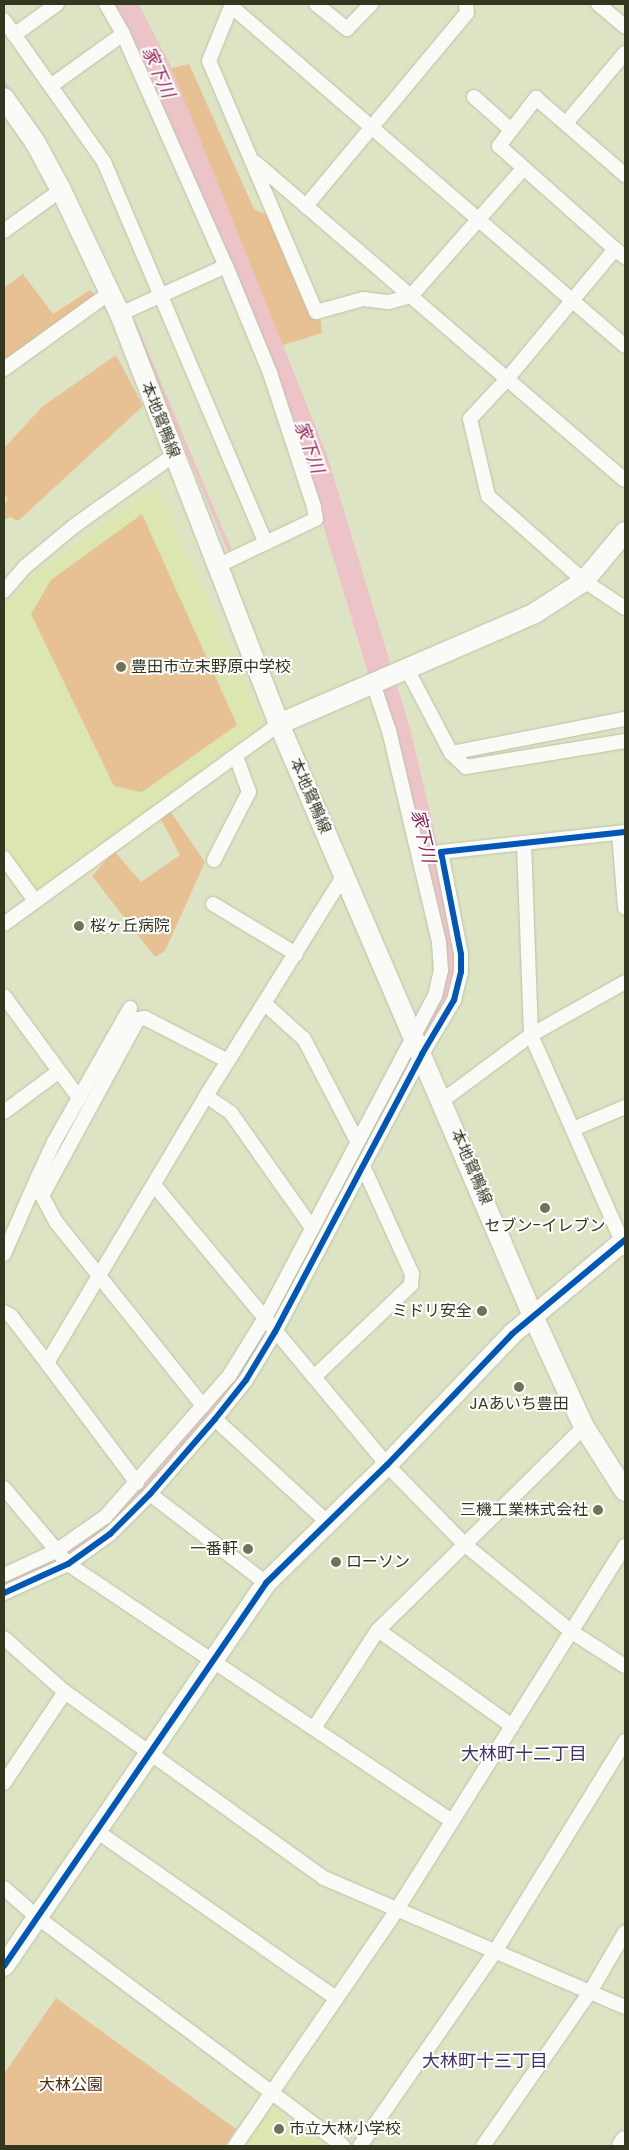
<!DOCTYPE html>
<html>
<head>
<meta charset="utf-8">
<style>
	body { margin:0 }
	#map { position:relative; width:629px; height:2150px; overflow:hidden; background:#dde4c3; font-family:Poppins,"Noto Sans JP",sans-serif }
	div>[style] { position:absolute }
	.built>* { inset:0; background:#dbe6b1 }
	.green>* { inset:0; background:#e7c193 }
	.stream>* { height:4px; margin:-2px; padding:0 2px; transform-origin:2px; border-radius:2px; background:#ecc4c8 }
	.river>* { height:24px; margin:-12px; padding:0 12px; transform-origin:12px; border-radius:12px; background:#ecc4c8 }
	.roads { filter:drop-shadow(0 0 1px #bcc1a8) drop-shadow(0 0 1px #bcc1a8) }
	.street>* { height:14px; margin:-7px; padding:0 7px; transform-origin:7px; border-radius:7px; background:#fafbf6 }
	.secondary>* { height:20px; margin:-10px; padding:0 10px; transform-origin:10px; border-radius:10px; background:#fafbf6 }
	.cycleway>* { height:6px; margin:-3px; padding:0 3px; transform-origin:3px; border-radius:3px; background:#0057b8 }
	.dots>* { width:14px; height:14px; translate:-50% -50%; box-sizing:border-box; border:2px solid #fff; border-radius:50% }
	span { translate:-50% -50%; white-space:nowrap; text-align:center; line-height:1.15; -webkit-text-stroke:4px #fff; paint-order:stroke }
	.street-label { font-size:16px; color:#32371f }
	.poi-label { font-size:16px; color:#32371f }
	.left { translate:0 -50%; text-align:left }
	.right { translate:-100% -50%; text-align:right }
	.park-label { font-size:16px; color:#4d2c12 }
	.water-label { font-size:18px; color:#901f55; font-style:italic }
	.neighbourhood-label { font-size:18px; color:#44306b }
	.frame { position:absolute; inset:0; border:5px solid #32371f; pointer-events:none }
</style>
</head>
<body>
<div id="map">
	<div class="built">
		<i style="clip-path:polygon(156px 487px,264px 725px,36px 890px,4px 845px,4px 608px,34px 574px)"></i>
		<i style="clip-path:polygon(268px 2111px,277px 2111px,325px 2146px,245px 2146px)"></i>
	</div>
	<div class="green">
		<i style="clip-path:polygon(189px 64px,254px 209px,270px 217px,308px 312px,321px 321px,322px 333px,280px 346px,163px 70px)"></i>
		<i style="clip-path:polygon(23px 274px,53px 314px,90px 290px,97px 297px,4px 364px,4px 288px)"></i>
		<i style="clip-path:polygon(116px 355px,143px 406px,18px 521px,10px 517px,4px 520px,4px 503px,8px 500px,4px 493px,4px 448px,43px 406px)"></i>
		<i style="clip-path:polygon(142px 514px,237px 725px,142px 792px,114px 786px,31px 614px,51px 580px)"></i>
		<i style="clip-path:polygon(170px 811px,205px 862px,165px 951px,155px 957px,92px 876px,114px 851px,141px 882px,180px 855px,160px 818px)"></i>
		<i style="clip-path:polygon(56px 1998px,236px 2129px,225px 2146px,4px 2146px,4px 2074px)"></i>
	</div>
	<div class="stream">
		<i style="left:4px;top:83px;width:11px;rotate:56deg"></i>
		<i style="left:134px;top:323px;width:245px;rotate:67.2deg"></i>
	</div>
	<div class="river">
		<i style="left:4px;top:1584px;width:92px;rotate:-27.1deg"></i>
		<i style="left:86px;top:1542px;width:29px;rotate:-36deg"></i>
		<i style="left:109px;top:1525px;width:171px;rotate:-48.1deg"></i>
		<i style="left:223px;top:1398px;width:69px;rotate:-55.6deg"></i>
		<i style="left:262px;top:1341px;width:384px;rotate:-62.4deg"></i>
		<i style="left:440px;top:1001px;width:27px;rotate:-68deg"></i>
		<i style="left:450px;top:976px;width:18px;rotate:-84deg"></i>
		<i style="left:452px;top:958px;width:234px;rotate:-103.3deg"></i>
		<i style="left:398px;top:730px;width:282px;rotate:-106.9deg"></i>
		<i style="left:316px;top:460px;width:421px;rotate:-111.9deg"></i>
		<i style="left:159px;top:69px;width:73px;rotate:-117.6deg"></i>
	</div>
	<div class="roads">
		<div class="street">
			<i style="left:106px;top:4px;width:34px;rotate:60deg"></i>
			<i style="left:123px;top:34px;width:254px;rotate:66.1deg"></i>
			<i style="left:226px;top:266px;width:116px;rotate:67.6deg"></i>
			<i style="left:270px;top:373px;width:141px;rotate:71.8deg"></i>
			<i style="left:314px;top:507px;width:12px;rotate:81deg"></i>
			<i style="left:316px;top:519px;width:110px;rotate:154.6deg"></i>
			<i style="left:232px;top:4px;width:61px;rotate:112deg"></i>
			<i style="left:209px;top:61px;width:273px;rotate:66.9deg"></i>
			<i style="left:316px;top:312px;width:49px;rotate:-15.5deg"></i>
			<i style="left:363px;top:299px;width:26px;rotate:7deg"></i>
			<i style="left:389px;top:302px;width:23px;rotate:-15deg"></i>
			<i style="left:411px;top:296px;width:169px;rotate:-48.6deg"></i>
			<i style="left:316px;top:4px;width:40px;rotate:39deg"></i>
			<i style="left:347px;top:29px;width:35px;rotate:-46deg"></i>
			<i style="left:598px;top:4px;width:35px;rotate:40deg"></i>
			<i style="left:231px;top:6px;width:520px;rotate:40.79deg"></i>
			<i style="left:4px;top:20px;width:174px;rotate:54.8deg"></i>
			<i style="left:104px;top:162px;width:414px;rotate:67deg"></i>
			<i style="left:14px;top:35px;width:53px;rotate:-35.8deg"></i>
			<i style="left:52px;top:85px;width:87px;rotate:-35.7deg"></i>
			<i style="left:474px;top:97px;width:48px;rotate:41.6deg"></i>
			<i style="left:567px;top:122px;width:90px;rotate:-50deg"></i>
			<i style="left:256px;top:163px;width:486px;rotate:40.7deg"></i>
			<i style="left:306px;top:206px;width:251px;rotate:-50.2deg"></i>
			<i style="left:467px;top:13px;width:9px;rotate:-96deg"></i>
			<i style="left:4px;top:231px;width:70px;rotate:-35.7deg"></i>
			<i style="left:615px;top:249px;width:155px;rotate:-138.4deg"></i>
			<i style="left:499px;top:146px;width:61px;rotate:-52.4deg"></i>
			<i style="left:536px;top:98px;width:118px;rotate:40.9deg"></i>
			<i style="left:625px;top:257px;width:13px;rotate:-141deg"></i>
			<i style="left:615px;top:249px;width:169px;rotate:129.7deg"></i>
			<i style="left:507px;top:379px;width:54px;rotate:132.8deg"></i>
			<i style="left:470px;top:419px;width:79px;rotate:76.8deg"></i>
			<i style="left:488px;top:496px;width:128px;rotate:41.5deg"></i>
			<i style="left:584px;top:581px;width:49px;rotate:33.4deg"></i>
			<i style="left:120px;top:314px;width:116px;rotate:-24.4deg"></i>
			<i style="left:4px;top:369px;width:128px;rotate:-35.8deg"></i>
			<i style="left:4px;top:591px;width:33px;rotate:-49deg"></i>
			<i style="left:26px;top:566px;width:62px;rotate:-39.8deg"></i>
			<i style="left:74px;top:526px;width:123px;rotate:-35.4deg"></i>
			<i style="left:408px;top:671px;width:93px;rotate:62.3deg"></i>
			<i style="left:451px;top:753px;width:21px;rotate:43deg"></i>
			<i style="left:466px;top:767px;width:161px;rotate:-9.3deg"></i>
			<i style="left:451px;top:753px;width:177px;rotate:-11.1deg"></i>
			<i style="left:619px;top:833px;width:75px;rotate:85.4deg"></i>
			<i style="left:524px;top:843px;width:192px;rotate:87.9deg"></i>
			<i style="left:531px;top:1035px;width:233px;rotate:66.2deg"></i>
			<i style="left:4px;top:858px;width:53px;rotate:54.2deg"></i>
			<i style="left:214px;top:860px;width:76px;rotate:-62.8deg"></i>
			<i style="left:249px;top:792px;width:38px;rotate:-110deg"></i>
			<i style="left:213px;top:904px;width:97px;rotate:31.1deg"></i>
			<i style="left:4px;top:924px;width:340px;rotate:-36deg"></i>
			<i style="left:4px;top:996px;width:127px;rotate:53.7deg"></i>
			<i style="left:265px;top:1004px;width:52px;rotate:41.9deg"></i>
			<i style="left:304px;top:1039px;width:115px;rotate:62.5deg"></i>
			<i style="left:206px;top:1096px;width:30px;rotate:34deg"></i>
			<i style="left:231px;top:1113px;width:141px;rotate:54.8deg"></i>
			<i style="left:443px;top:1100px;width:109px;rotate:-36.5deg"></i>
			<i style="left:531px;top:1035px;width:108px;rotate:-29.4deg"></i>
			<i style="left:4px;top:1112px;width:67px;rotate:-36.5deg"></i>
			<i style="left:573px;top:1129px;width:56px;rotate:-22.9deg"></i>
			<i style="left:37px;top:1179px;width:41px;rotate:-65.3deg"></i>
			<i style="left:54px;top:1142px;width:154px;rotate:-60.4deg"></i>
			<i style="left:154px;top:1185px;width:364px;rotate:50.2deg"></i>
			<i style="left:387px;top:1465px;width:110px;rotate:45.7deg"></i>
			<i style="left:464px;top:1544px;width:139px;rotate:39.2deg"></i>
			<i style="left:572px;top:1632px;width:63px;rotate:32.7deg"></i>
			<i style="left:4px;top:1254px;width:82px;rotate:-66.3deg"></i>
			<i style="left:37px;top:1179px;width:10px;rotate:37deg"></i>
			<i style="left:4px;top:1312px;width:8px;rotate:30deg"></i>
			<i style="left:11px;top:1316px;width:59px;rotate:52.5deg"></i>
			<i style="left:47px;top:1363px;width:311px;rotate:-59.2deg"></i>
			<i style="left:206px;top:1096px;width:261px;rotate:-58deg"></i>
			<i style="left:47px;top:1363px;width:150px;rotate:53.1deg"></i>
			<i style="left:314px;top:1377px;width:134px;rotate:-43.5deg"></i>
			<i style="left:411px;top:1285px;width:11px;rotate:-85deg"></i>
			<i style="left:412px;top:1274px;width:119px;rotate:-114.4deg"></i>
			<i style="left:203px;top:1406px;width:236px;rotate:-128.6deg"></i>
			<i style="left:56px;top:1222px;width:30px;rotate:-118deg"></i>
			<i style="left:42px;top:1196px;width:201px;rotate:-61.5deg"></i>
			<i style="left:138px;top:1019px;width:7px;rotate:-8deg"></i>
			<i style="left:145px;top:1018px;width:93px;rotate:27.4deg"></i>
			<i style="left:215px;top:1419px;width:151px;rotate:42.6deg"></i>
			<i style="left:4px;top:1488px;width:99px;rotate:49.9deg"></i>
			<i style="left:68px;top:1564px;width:462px;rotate:33.8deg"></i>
			<i style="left:150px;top:1494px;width:146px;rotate:37.5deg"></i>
			<i style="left:4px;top:1575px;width:57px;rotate:-24.8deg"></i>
			<i style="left:56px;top:1551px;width:60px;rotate:-34.8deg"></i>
			<i style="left:105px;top:1517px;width:188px;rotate:-48.7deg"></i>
			<i style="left:229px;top:1376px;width:68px;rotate:-58.2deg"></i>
			<i style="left:265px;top:1318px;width:364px;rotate:-62.2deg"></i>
			<i style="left:435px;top:996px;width:26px;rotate:-77deg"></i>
			<i style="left:441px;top:971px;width:29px;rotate:-94deg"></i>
			<i style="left:439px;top:942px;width:217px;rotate:-103.3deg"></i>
			<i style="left:389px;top:731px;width:51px;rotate:-108.4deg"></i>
			<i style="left:4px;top:1593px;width:70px;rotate:-24.4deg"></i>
			<i style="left:68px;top:1564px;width:52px;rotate:-35.5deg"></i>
			<i style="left:110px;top:1534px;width:57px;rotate:-45deg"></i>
			<i style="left:150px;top:1494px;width:99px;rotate:-49.1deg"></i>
			<i style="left:215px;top:1419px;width:50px;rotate:-51.5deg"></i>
			<i style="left:246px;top:1380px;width:56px;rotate:-58.9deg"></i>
			<i style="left:275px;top:1332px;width:314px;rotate:-62.1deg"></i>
			<i style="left:422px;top:1054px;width:63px;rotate:-59.3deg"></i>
			<i style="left:454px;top:1000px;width:29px;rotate:-76deg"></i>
			<i style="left:461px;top:972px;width:18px;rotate:-90deg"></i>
			<i style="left:461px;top:954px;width:104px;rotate:-101.1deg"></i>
			<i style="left:441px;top:852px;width:185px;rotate:-6.2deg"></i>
			<i style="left:378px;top:1630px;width:165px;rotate:35.6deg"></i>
			<i style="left:4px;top:1638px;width:81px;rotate:41.5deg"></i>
			<i style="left:65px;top:1692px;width:319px;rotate:35.7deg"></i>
			<i style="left:324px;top:1878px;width:327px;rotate:23.2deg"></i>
			<i style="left:314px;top:1728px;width:117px;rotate:-56.9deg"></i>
			<i style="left:378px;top:1630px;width:289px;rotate:-44.6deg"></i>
			<i style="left:4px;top:1783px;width:110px;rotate:-56.2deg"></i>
			<i style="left:98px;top:1832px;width:290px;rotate:34.9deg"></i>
			<i style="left:4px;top:1888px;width:44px;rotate:41.3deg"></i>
			<i style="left:37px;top:1917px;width:382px;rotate:36.8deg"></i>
			<i style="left:235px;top:2146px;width:272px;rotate:-55.5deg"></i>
			<i style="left:389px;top:1922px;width:444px;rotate:-57.9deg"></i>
			<i style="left:360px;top:2146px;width:239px;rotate:-55.2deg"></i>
			<i style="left:496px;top:1950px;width:246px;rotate:-58.3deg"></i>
			<i style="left:483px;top:2146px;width:188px;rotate:-55.2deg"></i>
			<i style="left:590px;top:1992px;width:69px;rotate:-59.7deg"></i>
		</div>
		<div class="secondary">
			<i style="left:4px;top:98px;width:54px;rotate:54.8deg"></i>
			<i style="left:35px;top:142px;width:55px;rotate:61.6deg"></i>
			<i style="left:61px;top:190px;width:137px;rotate:64.6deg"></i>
			<i style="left:120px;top:314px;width:440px;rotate:68.8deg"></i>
			<i style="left:279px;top:724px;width:644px;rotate:66.78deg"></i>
			<i style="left:533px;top:1316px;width:122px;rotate:65.3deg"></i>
			<i style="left:584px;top:1427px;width:76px;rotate:57.4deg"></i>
			<i style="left:279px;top:724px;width:279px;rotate:-23.4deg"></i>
			<i style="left:535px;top:613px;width:59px;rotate:-33.1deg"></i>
			<i style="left:584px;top:581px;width:64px;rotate:-50.1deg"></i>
			<i style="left:4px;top:1966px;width:464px;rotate:-55.6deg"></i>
			<i style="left:266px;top:1583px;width:169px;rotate:-44.3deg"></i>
			<i style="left:387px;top:1465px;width:181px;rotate:-46.3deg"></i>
			<i style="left:512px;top:1334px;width:147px;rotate:-39.8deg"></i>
			<i style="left:622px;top:2146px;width:6px;rotate:-59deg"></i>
		</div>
	</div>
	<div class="cycleway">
		<i style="left:4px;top:1593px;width:70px;rotate:-24.4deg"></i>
		<i style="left:68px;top:1564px;width:52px;rotate:-35.5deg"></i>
		<i style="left:110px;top:1534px;width:57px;rotate:-45deg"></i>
		<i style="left:150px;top:1494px;width:99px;rotate:-49.1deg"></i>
		<i style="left:215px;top:1419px;width:50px;rotate:-51.5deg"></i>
		<i style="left:246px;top:1380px;width:56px;rotate:-58.9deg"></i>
		<i style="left:275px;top:1332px;width:314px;rotate:-62.1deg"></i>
		<i style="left:422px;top:1054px;width:63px;rotate:-59.3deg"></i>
		<i style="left:454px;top:1000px;width:29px;rotate:-76deg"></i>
		<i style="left:461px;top:972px;width:18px;rotate:-90deg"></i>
		<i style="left:461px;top:954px;width:104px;rotate:-101.1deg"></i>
		<i style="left:441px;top:852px;width:185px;rotate:-6.2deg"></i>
		<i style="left:4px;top:1966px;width:464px;rotate:-55.6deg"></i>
		<i style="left:266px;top:1583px;width:169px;rotate:-44.3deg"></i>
		<i style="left:387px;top:1465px;width:181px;rotate:-46.3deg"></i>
		<i style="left:512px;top:1334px;width:147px;rotate:-39.8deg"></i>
	</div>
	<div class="dots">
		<i style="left:121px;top:667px;background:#6e7458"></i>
		<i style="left:79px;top:926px;background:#6e7458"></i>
		<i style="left:545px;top:1208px;background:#6e7458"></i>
		<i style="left:482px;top:1311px;background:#6e7458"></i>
		<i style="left:519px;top:1387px;background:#6e7458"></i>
		<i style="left:598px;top:1510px;background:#6e7458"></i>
		<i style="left:248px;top:1549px;background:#6e7458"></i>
		<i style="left:336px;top:1562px;background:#6e7458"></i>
		<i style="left:279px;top:2129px;background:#6e7458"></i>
	</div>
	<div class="street-label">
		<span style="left:160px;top:420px;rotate:69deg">本地鴛鴨線</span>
		<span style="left:310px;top:796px;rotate:67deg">本地鴛鴨線</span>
		<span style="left:471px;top:1167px;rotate:67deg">本地鴛鴨線</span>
	</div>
	<div class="poi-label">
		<span class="left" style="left:131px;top:667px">豊田市立末野原中学校</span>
		<span class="left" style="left:90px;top:926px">桜ヶ丘病院</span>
		<span style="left:545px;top:1226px">セブン-イレブン</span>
		<span class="right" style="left:472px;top:1311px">ミドリ安全</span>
		<span style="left:519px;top:1404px">JAあいち豊田</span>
		<span class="right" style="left:588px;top:1510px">三機工業株式会社</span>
		<span class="right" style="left:238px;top:1549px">一番軒</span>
		<span class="left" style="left:346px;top:1562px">ローソン</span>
		<span class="left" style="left:289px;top:2129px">市立大林小学校</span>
	</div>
	<div class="park-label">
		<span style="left:71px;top:2085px">大林公園</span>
	</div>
	<div class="water-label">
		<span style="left:158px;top:72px;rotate:66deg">家下川</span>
		<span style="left:309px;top:447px;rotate:70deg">家下川</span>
		<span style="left:423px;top:836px;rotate:77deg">家下川</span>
	</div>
	<div class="neighbourhood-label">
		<span style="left:524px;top:1754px">大林町十二丁目</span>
		<span style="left:485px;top:2061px">大林町十三丁目</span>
	</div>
	<div class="frame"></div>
</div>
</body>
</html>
